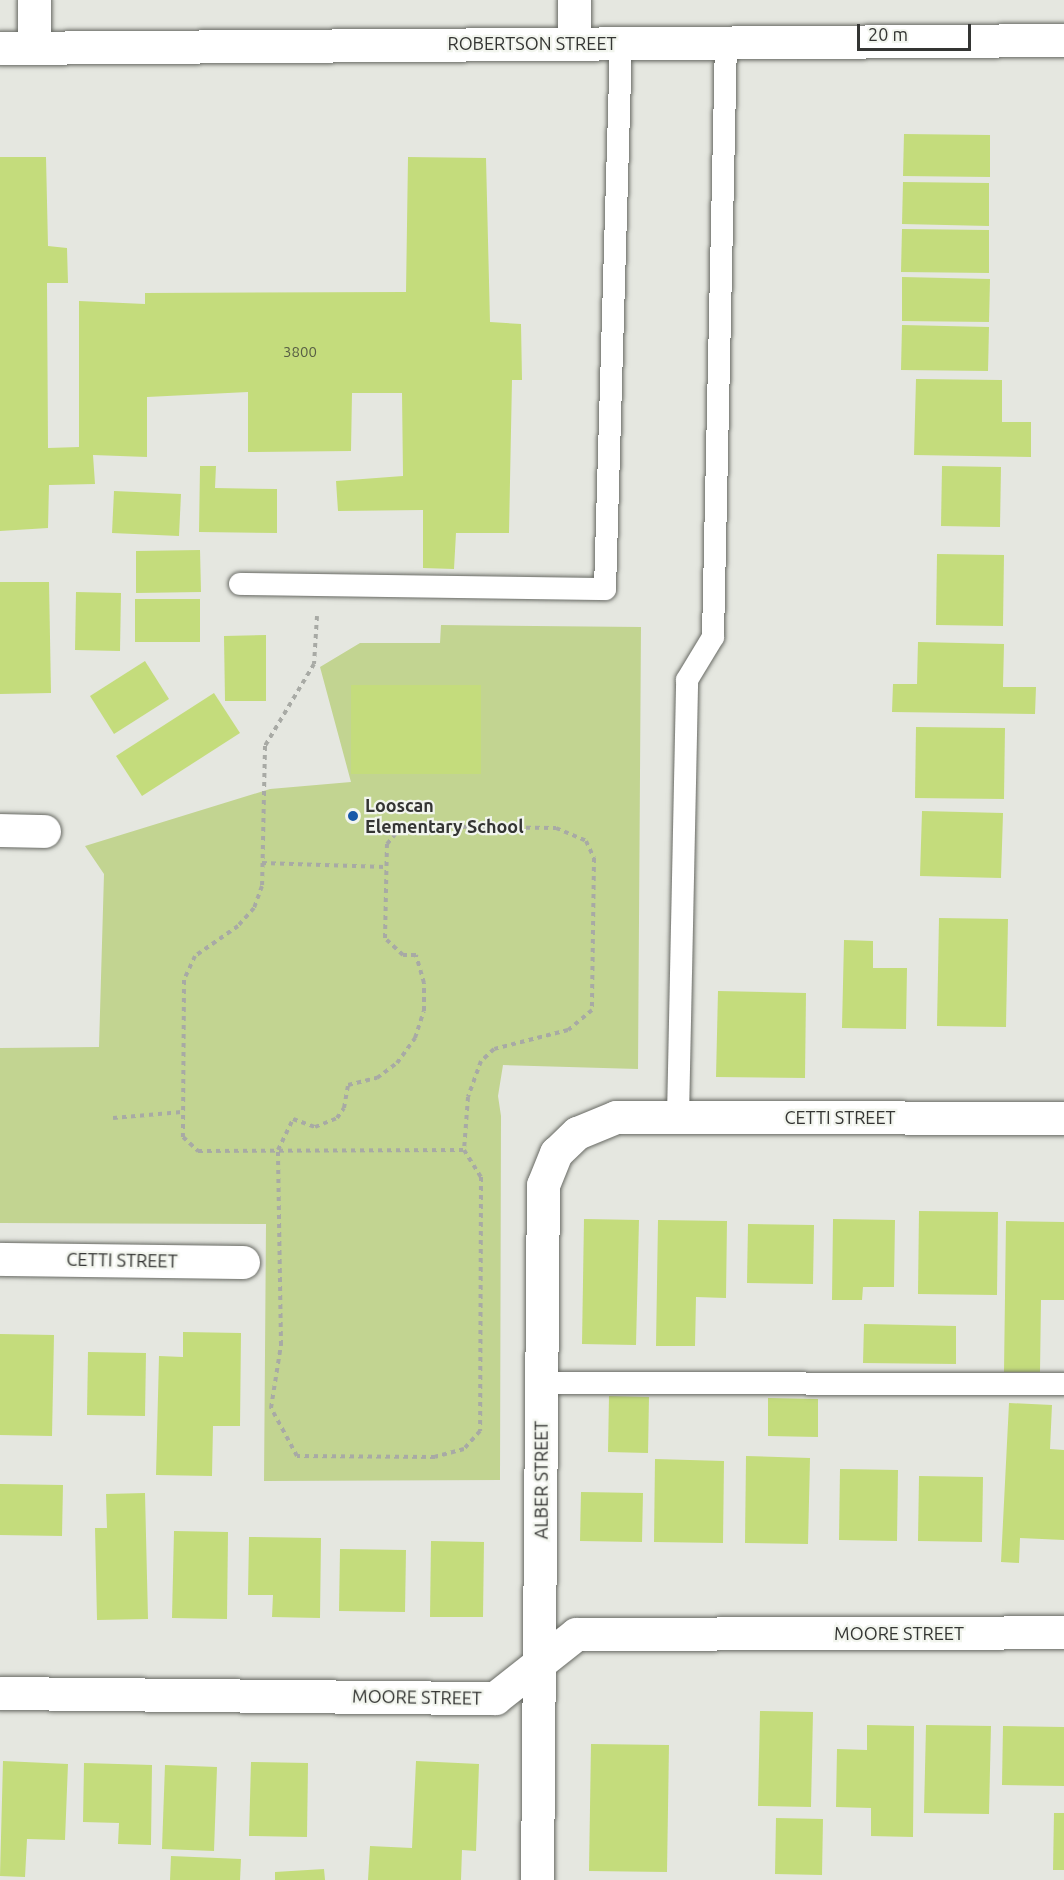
<!DOCTYPE html>
<html>
<head>
<meta charset="utf-8">
<style>
	body { margin:0 }
	#map { position:relative; width:1064px; height:1880px; overflow:hidden; background:#e5e7e0; font-family:Ubuntu,sans-serif }
	div>[style] { position:absolute }
	.green>* { inset:0; background:#c2d491 }
	.building>* { inset:0; background:#c4dc7c }
	.path>* { height:4px; margin-top:-2px; transform-origin:0; background:repeating-linear-gradient(90deg,#a8aaa5 0 4.5px,transparent 0 9px) }
	.roads { filter:drop-shadow(0 0 2px #676963) drop-shadow(0 0 2px #676963) }
	.service>* { height:22px; margin:-11px; padding:0 11px; transform-origin:11px; border-radius:11px; background:#fff }
	.minor>* { height:33px; margin:-16.5px; padding:0 16.5px; transform-origin:16.5px; border-radius:16.5px; background:#fff }
	.dots>* { width:16px; height:16px; translate:-50% -50%; box-sizing:border-box; border:3px solid #f2f5ee; border-radius:50% }
	span { translate:-50% -50%; white-space:nowrap; text-align:center; line-height:1.15; -webkit-text-stroke:4.5px #f2f5ee; paint-order:stroke }
	.number-label { font-size:15px; color:#585f45 }
	.number-label span { -webkit-text-stroke-width:0 }
	.street-label { font-size:18px; color:#343533 }
	.poi-label { font-size:18px; color:#343533; font-weight:700 }
	.left { translate:0 -50%; text-align:left }
	.scale { position:absolute; left:857px; top:24px; width:114px; height:27px; box-sizing:border-box; border:3px solid #343533; border-top:0; padding-left:8px; font-size:18px; line-height:21px; white-space:nowrap; color:#343533; -webkit-text-stroke:4px #f2f5ee; paint-order:stroke }
</style>
</head>
<body>
<div id="map">
	<div class="green">
		<i style="clip-path:polygon(441px 625px,641px 627px,638px 1069px,503px 1065px,498px 1096px,501px 1116px,500px 1480px,264px 1481px,266px 1224px,0 1223px,0 1048px,99px 1047px,104px 874px,85px 846px,270px 789px,351px 782px,320px 667px,360px 643px,440px 643px)"></i>
	</div>
	<div class="building">
		<i style="clip-path:polygon(904px 134px,990px 135px,990px 177px,903px 176px)"></i>
		<i style="clip-path:polygon(0 157px,46px 157px,48px 246px,67px 248px,68px 283px,47px 283px,48px 448px,79px 447px,79px 301px,145px 304px,145px 293px,406px 292px,408px 157px,486px 158px,490px 322px,521px 324px,522px 380px,512px 380px,509px 533px,456px 533px,454px 569px,423px 568px,423px 510px,338px 511px,336px 481px,403px 476px,402px 393px,352px 393px,351px 451px,248px 452px,248px 392px,147px 397px,147px 457px,93px 455px,95px 484px,49px 485px,48px 528px,0 531px)"></i>
		<i style="clip-path:polygon(903px 182px,989px 183px,989px 226px,902px 224px)"></i>
		<i style="clip-path:polygon(902px 229px,989px 230px,989px 273px,901px 272px)"></i>
		<i style="clip-path:polygon(902px 277px,990px 279px,989px 322px,902px 321px)"></i>
		<i style="clip-path:polygon(902px 325px,989px 327px,988px 371px,901px 370px)"></i>
		<i style="clip-path:polygon(916px 379px,1002px 380px,1002px 422px,1031px 422px,1031px 457px,914px 455px)"></i>
		<i style="clip-path:polygon(200px 466px,216px 466px,215px 488px,277px 489px,277px 533px,199px 532px)"></i>
		<i style="clip-path:polygon(942px 466px,1001px 467px,1000px 527px,941px 526px)"></i>
		<i style="clip-path:polygon(114px 491px,181px 494px,179px 536px,112px 533px)"></i>
		<i style="clip-path:polygon(200px 550px,201px 592px,136px 593px,136px 551px)"></i>
		<i style="clip-path:polygon(937px 554px,1004px 555px,1003px 626px,936px 625px)"></i>
		<i style="clip-path:polygon(0 582px,49px 582px,51px 693px,0 694px)"></i>
		<i style="clip-path:polygon(76px 592px,121px 593px,120px 651px,75px 650px)"></i>
		<i style="clip-path:polygon(135px 599px,200px 599px,200px 642px,135px 642px)"></i>
		<i style="clip-path:polygon(266px 635px,266px 701px,225px 701px,224px 636px)"></i>
		<i style="clip-path:polygon(918px 642px,1004px 644px,1003px 687px,1036px 687px,1035px 714px,892px 712px,893px 684px,917px 684px)"></i>
		<i style="clip-path:polygon(145px 661px,169px 699px,114px 734px,90px 696px)"></i>
		<i style="clip-path:polygon(351px 685px,481px 685px,481px 774px,351px 774px)"></i>
		<i style="clip-path:polygon(214px 693px,240px 733px,142px 796px,116px 756px)"></i>
		<i style="clip-path:polygon(916px 727px,1005px 728px,1004px 799px,915px 798px)"></i>
		<i style="clip-path:polygon(922px 811px,1003px 813px,1001px 878px,920px 876px)"></i>
		<i style="clip-path:polygon(939px 918px,1008px 919px,1006px 1027px,937px 1026px)"></i>
		<i style="clip-path:polygon(844px 940px,873px 941px,873px 968px,907px 968px,906px 1029px,842px 1028px)"></i>
		<i style="clip-path:polygon(718px 991px,806px 993px,805px 1078px,716px 1077px)"></i>
		<i style="clip-path:polygon(919px 1211px,998px 1212px,997px 1295px,918px 1294px)"></i>
		<i style="clip-path:polygon(584px 1219px,639px 1220px,636px 1345px,582px 1344px)"></i>
		<i style="clip-path:polygon(833px 1219px,895px 1220px,894px 1287px,863px 1287px,862px 1300px,832px 1300px)"></i>
		<i style="clip-path:polygon(658px 1220px,727px 1221px,726px 1298px,696px 1297px,695px 1346px,656px 1346px)"></i>
		<i style="clip-path:polygon(1006px 1221px,1064px 1222px,1064px 1300px,1041px 1300px,1040px 1372px,1004px 1372px)"></i>
		<i style="clip-path:polygon(748px 1224px,814px 1225px,813px 1284px,747px 1283px)"></i>
		<i style="clip-path:polygon(864px 1324px,956px 1326px,956px 1364px,863px 1363px)"></i>
		<i style="clip-path:polygon(183px 1332px,241px 1333px,240px 1426px,213px 1426px,212px 1476px,156px 1475px,159px 1356px,183px 1357px)"></i>
		<i style="clip-path:polygon(0 1334px,54px 1335px,52px 1436px,0 1435px)"></i>
		<i style="clip-path:polygon(88px 1352px,146px 1353px,145px 1416px,87px 1415px)"></i>
		<i style="clip-path:polygon(609px 1396px,649px 1397px,648px 1453px,608px 1452px)"></i>
		<i style="clip-path:polygon(768px 1398px,818px 1399px,818px 1437px,768px 1436px)"></i>
		<i style="clip-path:polygon(1009px 1403px,1052px 1405px,1050px 1449px,1064px 1450px,1064px 1540px,1020px 1538px,1019px 1563px,1001px 1562px)"></i>
		<i style="clip-path:polygon(746px 1456px,810px 1458px,808px 1544px,745px 1543px)"></i>
		<i style="clip-path:polygon(655px 1459px,724px 1461px,723px 1543px,654px 1542px)"></i>
		<i style="clip-path:polygon(840px 1469px,898px 1470px,897px 1541px,839px 1540px)"></i>
		<i style="clip-path:polygon(919px 1476px,983px 1477px,982px 1542px,918px 1541px)"></i>
		<i style="clip-path:polygon(0 1484px,63px 1485px,62px 1536px,0 1535px)"></i>
		<i style="clip-path:polygon(581px 1492px,643px 1493px,642px 1542px,580px 1541px)"></i>
		<i style="clip-path:polygon(145px 1493px,148px 1619px,97px 1620px,95px 1528px,107px 1528px,106px 1494px)"></i>
		<i style="clip-path:polygon(174px 1531px,228px 1532px,227px 1619px,172px 1618px)"></i>
		<i style="clip-path:polygon(249px 1537px,321px 1538px,320px 1618px,272px 1617px,273px 1595px,248px 1595px)"></i>
		<i style="clip-path:polygon(431px 1541px,484px 1542px,483px 1617px,430px 1617px)"></i>
		<i style="clip-path:polygon(340px 1549px,406px 1550px,405px 1612px,339px 1611px)"></i>
		<i style="clip-path:polygon(760px 1711px,813px 1712px,811px 1807px,758px 1806px)"></i>
		<i style="clip-path:polygon(867px 1725px,914px 1726px,913px 1837px,871px 1836px,871px 1808px,836px 1807px,837px 1749px,867px 1750px)"></i>
		<i style="clip-path:polygon(926px 1725px,991px 1726px,989px 1814px,924px 1813px)"></i>
		<i style="clip-path:polygon(1003px 1726px,1064px 1727px,1064px 1786px,1002px 1785px)"></i>
		<i style="clip-path:polygon(591px 1744px,669px 1745px,667px 1872px,589px 1871px)"></i>
		<i style="clip-path:polygon(3px 1761px,68px 1764px,65px 1840px,27px 1839px,25px 1877px,0 1876px)"></i>
		<i style="clip-path:polygon(416px 1761px,479px 1764px,476px 1851px,462px 1850px,461px 1880px,368px 1880px,370px 1846px,412px 1848px)"></i>
		<i style="clip-path:polygon(251px 1762px,308px 1763px,307px 1837px,249px 1836px)"></i>
		<i style="clip-path:polygon(84px 1763px,152px 1765px,151px 1845px,118px 1844px,119px 1823px,83px 1822px)"></i>
		<i style="clip-path:polygon(165px 1765px,217px 1767px,214px 1851px,162px 1849px)"></i>
		<i style="clip-path:polygon(1054px 1813px,1064px 1813px,1064px 1870px,1053px 1870px)"></i>
		<i style="clip-path:polygon(776px 1818px,823px 1819px,822px 1875px,775px 1874px)"></i>
		<i style="clip-path:polygon(171px 1856px,241px 1859px,240px 1880px,170px 1880px)"></i>
		<i style="clip-path:polygon(324px 1869px,325px 1880px,275px 1880px,275px 1872px)"></i>
	</div>
	<div class="path">
		<i style="left:317px;top:616px;width:48px;rotate:93.6deg"></i>
		<i style="left:314px;top:664px;width:96px;rotate:120.9deg"></i>
		<i style="left:265px;top:746px;width:140px;rotate:91.2deg"></i>
		<i style="left:262px;top:886px;width:23px;rotate:110deg"></i>
		<i style="left:254px;top:908px;width:24px;rotate:132deg"></i>
		<i style="left:238px;top:926px;width:52px;rotate:145.1deg"></i>
		<i style="left:195px;top:956px;width:26px;rotate:115deg"></i>
		<i style="left:184px;top:980px;width:157px;rotate:90.4deg"></i>
		<i style="left:183px;top:1137px;width:21px;rotate:43deg"></i>
		<i style="left:198px;top:1151px;width:266px;rotate:-0.2deg"></i>
		<i style="left:409px;top:826px;width:147px;rotate:0.8deg"></i>
		<i style="left:556px;top:828px;width:33px;rotate:23deg"></i>
		<i style="left:586px;top:841px;width:19px;rotate:65deg"></i>
		<i style="left:594px;top:858px;width:152px;rotate:90.8deg"></i>
		<i style="left:592px;top:1010px;width:31px;rotate:140deg"></i>
		<i style="left:568px;top:1030px;width:76px;rotate:165.6deg"></i>
		<i style="left:494px;top:1049px;width:18px;rotate:137deg"></i>
		<i style="left:481px;top:1061px;width:38px;rotate:110deg"></i>
		<i style="left:468px;top:1097px;width:53px;rotate:94.3deg"></i>
		<i style="left:464px;top:1150px;width:32px;rotate:58deg"></i>
		<i style="left:481px;top:1177px;width:254px;rotate:90.2deg"></i>
		<i style="left:480px;top:1431px;width:24px;rotate:132deg"></i>
		<i style="left:464px;top:1449px;width:30px;rotate:165deg"></i>
		<i style="left:435px;top:1457px;width:138px;rotate:-179.6deg"></i>
		<i style="left:297px;top:1456px;width:55px;rotate:-118.4deg"></i>
		<i style="left:271px;top:1408px;width:64px;rotate:-81deg"></i>
		<i style="left:281px;top:1345px;width:195px;rotate:-90.9deg"></i>
		<i style="left:278px;top:1150px;width:34px;rotate:-64deg"></i>
		<i style="left:293px;top:1119px;width:23px;rotate:20deg"></i>
		<i style="left:315px;top:1127px;width:24px;rotate:-22deg"></i>
		<i style="left:337px;top:1118px;width:12px;rotate:-55deg"></i>
		<i style="left:344px;top:1108px;width:23px;rotate:-80deg"></i>
		<i style="left:348px;top:1085px;width:30px;rotate:-14deg"></i>
		<i style="left:377px;top:1078px;width:25px;rotate:-37deg"></i>
		<i style="left:397px;top:1063px;width:31px;rotate:-54deg"></i>
		<i style="left:415px;top:1038px;width:28px;rotate:-72deg"></i>
		<i style="left:424px;top:1011px;width:28px;rotate:-90deg"></i>
		<i style="left:424px;top:983px;width:29px;rotate:-106deg"></i>
		<i style="left:416px;top:955px;width:13px;rotate:180deg"></i>
		<i style="left:403px;top:955px;width:25px;rotate:-137deg"></i>
		<i style="left:385px;top:938px;width:94px;rotate:-88.8deg"></i>
		<i style="left:387px;top:844px;width:16px;rotate:-50deg"></i>
		<i style="left:397px;top:832px;width:13px;rotate:-27deg"></i>
		<i style="left:262px;top:863px;width:123px;rotate:1.9deg"></i>
		<i style="left:113px;top:1118px;width:69px;rotate:-5deg"></i>
	</div>
	<div class="roads">
		<div class="service">
			<i style="left:240px;top:584px;width:365px;rotate:0.8deg"></i>
			<i style="left:605px;top:589px;width:546px;rotate:-88.32deg"></i>
			<i style="left:678px;top:1117px;width:437px;rotate:-88.8deg"></i>
			<i style="left:687px;top:680px;width:50px;rotate:-58.8deg"></i>
			<i style="left:713px;top:637px;width:594px;rotate:-88.75deg"></i>
			<i style="left:541px;top:1383px;width:523px;rotate:0.11deg"></i>
		</div>
		<div class="minor">
			<i style="left:574px;top:44px;width:44px;rotate:-90deg"></i>
			<i style="left:34px;top:47px;width:47px;rotate:-90deg"></i>
			<i style="left:0;top:48px;width:1064px;rotate:-0.43deg"></i>
			<i style="left:0;top:830px;width:44px;rotate:1.3deg"></i>
			<i style="left:0;top:1259px;width:243px;rotate:0.7deg"></i>
			<i style="left:0;top:1693px;width:495px;rotate:0.6deg"></i>
			<i style="left:495px;top:1698px;width:103px;rotate:-38.3deg"></i>
			<i style="left:576px;top:1634px;width:488px;rotate:-0.2deg"></i>
			<i style="left:537px;top:1880px;width:695px;rotate:-89.51deg"></i>
			<i style="left:543px;top:1185px;width:35px;rotate:-68deg"></i>
			<i style="left:556px;top:1153px;width:29px;rotate:-44deg"></i>
			<i style="left:577px;top:1133px;width:42px;rotate:-22.3deg"></i>
			<i style="left:616px;top:1117px;width:448px;rotate:0.1deg"></i>
		</div>
	</div>
	<div class="dots">
		<i style="left:353px;top:816px;background:#1658a8"></i>
	</div>
	<div class="number-label">
		<span style="left:300px;top:352px">3800</span>
	</div>
	<div class="street-label">
		<span style="left:532px;top:43px">ROBERTSON STREET</span>
		<span style="left:840px;top:1117px">CETTI STREET</span>
		<span style="left:122px;top:1260px;rotate:1deg">CETTI STREET</span>
		<span style="left:541px;top:1480px;rotate:-90deg">ALBER STREET</span>
		<span style="left:899px;top:1633px">MOORE STREET</span>
		<span style="left:417px;top:1697px;rotate:1deg">MOORE STREET</span>
	</div>
	<div class="poi-label">
		<span class="left" style="left:365px;top:816px">Looscan<br>Elementary School</span>
	</div>
	<div class="scale">20 m</div>
</div>
</body>
</html>
